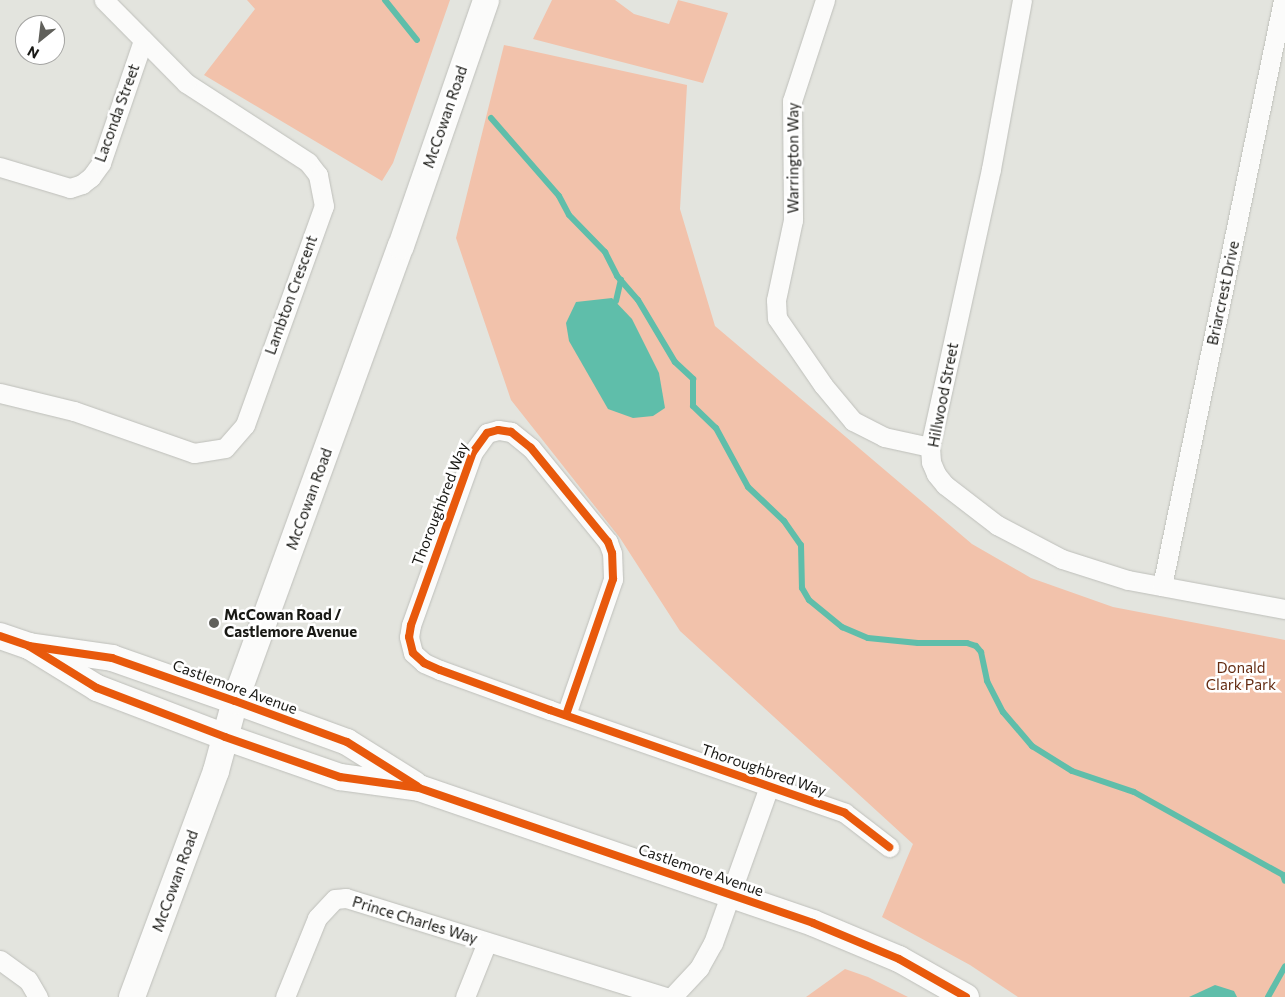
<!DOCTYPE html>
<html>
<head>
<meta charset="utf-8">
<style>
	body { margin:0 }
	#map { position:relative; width:1285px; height:997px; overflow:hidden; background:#e3e4de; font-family:Commissioner,sans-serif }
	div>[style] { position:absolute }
	.green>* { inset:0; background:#f2c2ab }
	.water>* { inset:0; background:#5fbeaa }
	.stream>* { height:6px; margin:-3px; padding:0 3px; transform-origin:3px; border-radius:3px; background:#5fbeaa }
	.roads { filter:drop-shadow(0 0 1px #bebfba) drop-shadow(0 0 1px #bebfba) }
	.street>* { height:19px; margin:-9.5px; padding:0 9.5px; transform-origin:9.5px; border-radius:9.5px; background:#fbfbfa }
	.secondary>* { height:26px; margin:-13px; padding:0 13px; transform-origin:13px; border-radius:13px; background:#fbfbfa }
	.cycleway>* { height:8px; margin:-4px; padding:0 4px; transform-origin:4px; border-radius:4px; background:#e8590c }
	.dots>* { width:14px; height:14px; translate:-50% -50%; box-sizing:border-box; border:2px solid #fff; border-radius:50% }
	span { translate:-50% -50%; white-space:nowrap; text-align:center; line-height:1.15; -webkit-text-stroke:5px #fff; paint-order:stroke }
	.street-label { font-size:15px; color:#191915 }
	.poi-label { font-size:15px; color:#191915; font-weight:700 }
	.left { translate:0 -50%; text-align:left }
	.park-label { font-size:15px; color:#642c12 }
	.north { position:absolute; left:15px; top:15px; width:50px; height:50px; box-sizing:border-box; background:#fff; border:1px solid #a3a3a1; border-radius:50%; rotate:209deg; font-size:14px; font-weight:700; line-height:20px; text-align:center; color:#191915 }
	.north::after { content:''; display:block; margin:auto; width:18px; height:22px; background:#60605b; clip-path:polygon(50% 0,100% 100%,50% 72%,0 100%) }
</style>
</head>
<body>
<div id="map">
	<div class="green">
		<i style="clip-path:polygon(247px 0,450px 0,393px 163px,382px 181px,204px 75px,255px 9px)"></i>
		<i style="clip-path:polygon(552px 0,615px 0,634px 14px,669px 24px,678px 0,728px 13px,703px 83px,533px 39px)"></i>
		<i style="clip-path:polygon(504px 45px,687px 85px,680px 209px,715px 326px,972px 544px,1031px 578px,1113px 607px,1285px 640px,1285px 997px,1018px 997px,970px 965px,882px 917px,913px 844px,680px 631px,620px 538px,511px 400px,456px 238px)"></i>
		<i style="clip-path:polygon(845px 969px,868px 977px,908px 997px,806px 997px)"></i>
	</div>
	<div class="water">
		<i style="clip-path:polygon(612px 298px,632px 319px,659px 373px,665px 408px,653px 416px,633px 418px,608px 409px,569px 341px,566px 323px,576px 302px)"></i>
		<i style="clip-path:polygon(1215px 985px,1234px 991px,1237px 997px,1189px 997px)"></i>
	</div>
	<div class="stream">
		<i style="left:385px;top:0;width:51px;rotate:51.3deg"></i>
		<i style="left:491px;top:118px;width:103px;rotate:48.9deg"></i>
		<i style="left:559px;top:196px;width:21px;rotate:62deg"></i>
		<i style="left:569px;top:215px;width:52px;rotate:45.8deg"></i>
		<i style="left:605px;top:252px;width:27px;rotate:63deg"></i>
		<i style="left:617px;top:276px;width:32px;rotate:49deg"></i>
		<i style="left:638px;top:300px;width:72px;rotate:59.2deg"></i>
		<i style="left:675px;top:362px;width:25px;rotate:43deg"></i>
		<i style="left:693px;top:379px;width:27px;rotate:90deg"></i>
		<i style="left:693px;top:406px;width:32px;rotate:44deg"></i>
		<i style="left:716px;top:428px;width:67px;rotate:61.5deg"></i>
		<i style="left:748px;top:487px;width:50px;rotate:43.4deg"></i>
		<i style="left:784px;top:521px;width:29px;rotate:55deg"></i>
		<i style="left:801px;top:545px;width:43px;rotate:88.7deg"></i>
		<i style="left:802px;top:588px;width:14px;rotate:60deg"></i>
		<i style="left:809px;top:600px;width:43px;rotate:39.3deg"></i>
		<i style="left:842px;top:627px;width:28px;rotate:23deg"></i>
		<i style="left:868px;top:638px;width:50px;rotate:5.7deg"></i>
		<i style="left:918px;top:643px;width:49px"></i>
		<i style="left:967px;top:643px;width:9px;rotate:18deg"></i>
		<i style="left:976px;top:646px;width:8px;rotate:50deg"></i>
		<i style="left:981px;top:652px;width:30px;rotate:78deg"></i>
		<i style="left:987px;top:681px;width:35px;rotate:63deg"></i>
		<i style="left:1003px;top:712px;width:45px;rotate:49.5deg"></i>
		<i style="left:1032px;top:746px;width:47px;rotate:32deg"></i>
		<i style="left:1072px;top:771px;width:65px;rotate:18.7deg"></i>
		<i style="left:1134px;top:792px;width:171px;rotate:29.1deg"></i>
		<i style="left:1283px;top:875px;width:6px;rotate:72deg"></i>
		<i style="left:616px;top:301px;width:22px;rotate:-77deg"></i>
		<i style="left:1268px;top:997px;width:35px;rotate:-61deg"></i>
	</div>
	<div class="roads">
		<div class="street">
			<i style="left:825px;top:0;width:106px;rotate:108.1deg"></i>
			<i style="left:792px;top:101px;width:119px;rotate:89.5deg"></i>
			<i style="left:793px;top:220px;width:82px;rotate:102deg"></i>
			<i style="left:776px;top:300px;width:18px;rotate:87deg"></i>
			<i style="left:777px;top:318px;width:81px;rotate:55.5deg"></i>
			<i style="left:823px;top:385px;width:47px;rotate:50.2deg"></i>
			<i style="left:853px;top:421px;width:35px;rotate:27deg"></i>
			<i style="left:884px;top:437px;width:47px;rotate:12.3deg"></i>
			<i style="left:1022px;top:0;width:172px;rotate:100.4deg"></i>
			<i style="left:991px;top:169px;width:285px;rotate:102.4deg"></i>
			<i style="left:930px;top:447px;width:15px;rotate:86deg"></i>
			<i style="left:931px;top:462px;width:13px;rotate:67deg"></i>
			<i style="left:936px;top:474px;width:14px;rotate:51deg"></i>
			<i style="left:945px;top:485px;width:66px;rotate:37.6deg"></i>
			<i style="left:997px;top:525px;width:73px;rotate:27.6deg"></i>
			<i style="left:1062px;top:559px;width:69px;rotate:17.7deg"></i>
			<i style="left:1128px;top:580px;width:160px;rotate:10.5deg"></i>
			<i style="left:0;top:167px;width:73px;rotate:16.7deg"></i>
			<i style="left:70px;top:188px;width:13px;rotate:-18deg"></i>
			<i style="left:82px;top:184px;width:11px;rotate:-38deg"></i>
			<i style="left:91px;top:177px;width:17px;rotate:-54deg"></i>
			<i style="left:101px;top:163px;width:130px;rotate:-71.1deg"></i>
			<i style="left:0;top:393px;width:76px;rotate:13.7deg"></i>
			<i style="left:74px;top:411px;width:127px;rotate:19.3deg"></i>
			<i style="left:194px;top:453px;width:31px;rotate:-9deg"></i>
			<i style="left:225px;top:448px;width:30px;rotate:-49deg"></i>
			<i style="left:245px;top:425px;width:233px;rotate:-70.2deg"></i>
			<i style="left:324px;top:206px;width:32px;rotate:-101deg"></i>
			<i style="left:318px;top:175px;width:16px;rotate:-128deg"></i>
			<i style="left:308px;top:162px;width:145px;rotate:-147.1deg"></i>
			<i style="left:186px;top:83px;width:117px;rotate:-134.7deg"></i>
			<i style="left:1162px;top:586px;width:598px;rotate:-78.33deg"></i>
			<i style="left:566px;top:715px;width:144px;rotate:-70.9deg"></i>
			<i style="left:613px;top:579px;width:26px;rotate:-92deg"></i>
			<i style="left:612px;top:553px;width:12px;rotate:-110deg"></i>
			<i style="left:608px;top:542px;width:122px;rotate:-129.3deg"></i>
			<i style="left:531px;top:448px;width:26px;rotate:-141deg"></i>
			<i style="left:511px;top:432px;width:13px;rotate:-171deg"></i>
			<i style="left:498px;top:430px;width:11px;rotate:165deg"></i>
			<i style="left:487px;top:433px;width:24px;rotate:126deg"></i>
			<i style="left:473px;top:452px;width:184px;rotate:109.7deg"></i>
			<i style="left:411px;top:625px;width:12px;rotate:99deg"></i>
			<i style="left:409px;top:637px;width:16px;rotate:76deg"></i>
			<i style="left:413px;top:653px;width:15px;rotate:42deg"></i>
			<i style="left:424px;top:663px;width:17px;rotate:24deg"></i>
			<i style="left:440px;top:670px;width:117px;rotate:20deg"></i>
			<i style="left:550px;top:710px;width:312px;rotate:19.2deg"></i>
			<i style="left:845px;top:813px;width:56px;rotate:37.7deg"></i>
			<i style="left:0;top:960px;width:34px;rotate:36deg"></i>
			<i style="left:28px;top:980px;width:20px;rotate:60deg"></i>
			<i style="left:285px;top:997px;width:85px;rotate:-67.9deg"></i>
			<i style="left:317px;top:918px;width:26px;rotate:-47deg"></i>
			<i style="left:335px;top:899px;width:11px;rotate:-5deg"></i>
			<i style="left:346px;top:898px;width:335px;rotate:17.2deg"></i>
			<i style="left:465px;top:997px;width:59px;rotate:-68.2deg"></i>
			<i style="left:672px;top:997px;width:40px;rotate:-47deg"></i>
			<i style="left:699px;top:968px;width:29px;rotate:-61deg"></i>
			<i style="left:713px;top:943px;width:166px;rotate:-70.3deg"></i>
		</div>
		<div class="secondary">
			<i style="left:0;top:636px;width:31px;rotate:19deg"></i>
			<i style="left:29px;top:646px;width:84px;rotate:8.2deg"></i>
			<i style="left:112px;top:658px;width:130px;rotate:19.3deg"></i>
			<i style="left:235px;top:701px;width:119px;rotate:20.1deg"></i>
			<i style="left:347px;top:742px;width:79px;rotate:32.1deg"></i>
			<i style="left:29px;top:646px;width:80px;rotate:31.7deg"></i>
			<i style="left:97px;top:688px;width:137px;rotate:20.9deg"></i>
			<i style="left:225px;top:737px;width:122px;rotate:19.2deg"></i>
			<i style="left:340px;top:777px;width:80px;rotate:7.9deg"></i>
			<i style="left:419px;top:788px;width:416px;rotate:18.9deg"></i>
			<i style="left:813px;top:923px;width:93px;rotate:22.7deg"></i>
			<i style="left:899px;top:959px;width:77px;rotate:29.6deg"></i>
			<i style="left:132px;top:997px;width:241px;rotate:-69.6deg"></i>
			<i style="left:216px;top:771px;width:73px;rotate:-74.8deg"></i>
			<i style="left:235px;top:701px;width:484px;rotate:-70deg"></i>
			<i style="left:401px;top:246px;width:260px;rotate:-70.9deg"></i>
		</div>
	</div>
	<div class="cycleway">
		<i style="left:0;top:636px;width:31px;rotate:19deg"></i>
		<i style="left:29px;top:646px;width:84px;rotate:8.2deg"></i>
		<i style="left:112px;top:658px;width:130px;rotate:19.3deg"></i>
		<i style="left:235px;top:701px;width:119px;rotate:20.1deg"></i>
		<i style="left:347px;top:742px;width:83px;rotate:32.2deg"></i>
		<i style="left:29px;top:646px;width:80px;rotate:31.7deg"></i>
		<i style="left:97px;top:688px;width:137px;rotate:20.9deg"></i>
		<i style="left:225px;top:737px;width:122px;rotate:19.2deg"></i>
		<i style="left:340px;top:777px;width:80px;rotate:7.9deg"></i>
		<i style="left:419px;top:788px;width:416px;rotate:18.9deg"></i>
		<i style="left:813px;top:923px;width:93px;rotate:22.7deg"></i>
		<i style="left:899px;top:959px;width:77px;rotate:29.6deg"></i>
		<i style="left:566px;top:715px;width:144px;rotate:-70.9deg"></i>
		<i style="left:613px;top:579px;width:26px;rotate:-92deg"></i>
		<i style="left:612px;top:553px;width:12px;rotate:-110deg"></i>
		<i style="left:608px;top:542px;width:122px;rotate:-129.3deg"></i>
		<i style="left:531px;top:448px;width:26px;rotate:-141deg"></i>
		<i style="left:511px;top:432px;width:13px;rotate:-171deg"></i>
		<i style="left:498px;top:430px;width:11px;rotate:165deg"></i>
		<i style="left:487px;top:433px;width:24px;rotate:126deg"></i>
		<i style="left:473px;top:452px;width:184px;rotate:109.7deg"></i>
		<i style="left:411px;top:625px;width:12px;rotate:99deg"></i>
		<i style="left:409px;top:637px;width:16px;rotate:76deg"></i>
		<i style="left:413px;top:653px;width:15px;rotate:42deg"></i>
		<i style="left:424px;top:663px;width:17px;rotate:24deg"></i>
		<i style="left:440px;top:670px;width:117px;rotate:20deg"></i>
		<i style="left:550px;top:710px;width:312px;rotate:19.2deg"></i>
		<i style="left:845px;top:813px;width:56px;rotate:37.7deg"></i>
	</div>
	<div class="dots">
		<i style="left:214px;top:623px;background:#60605b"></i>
	</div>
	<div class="street-label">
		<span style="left:117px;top:113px;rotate:-70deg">Laconda Street</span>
		<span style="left:445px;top:117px;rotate:-71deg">McCowan Road</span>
		<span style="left:793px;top:158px;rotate:-90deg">Warrington Way</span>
		<span style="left:1223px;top:293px;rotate:-78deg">Briarcrest Drive</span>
		<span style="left:291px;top:295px;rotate:-70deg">Lambton Crescent</span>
		<span style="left:943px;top:395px;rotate:-79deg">Hillwood Street</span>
		<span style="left:309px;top:499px;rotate:-70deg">McCowan Road</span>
		<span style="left:440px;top:504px;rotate:-69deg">Thoroughbred Way</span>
		<span style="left:235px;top:687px;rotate:20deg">Castlemore Avenue</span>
		<span style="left:764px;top:770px;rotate:19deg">Thoroughbred Way</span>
		<span style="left:701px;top:870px;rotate:19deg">Castlemore Avenue</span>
		<span style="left:175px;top:881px;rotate:-70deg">McCowan Road</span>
		<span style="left:415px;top:920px;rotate:17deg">Prince Charles Way</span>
	</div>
	<div class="poi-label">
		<span class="left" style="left:224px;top:623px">McCowan Road /<br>Castlemore Avenue</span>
	</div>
	<div class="park-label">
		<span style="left:1241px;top:676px">Donald<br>Clark Park</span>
	</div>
	<div class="north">N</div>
</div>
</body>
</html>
